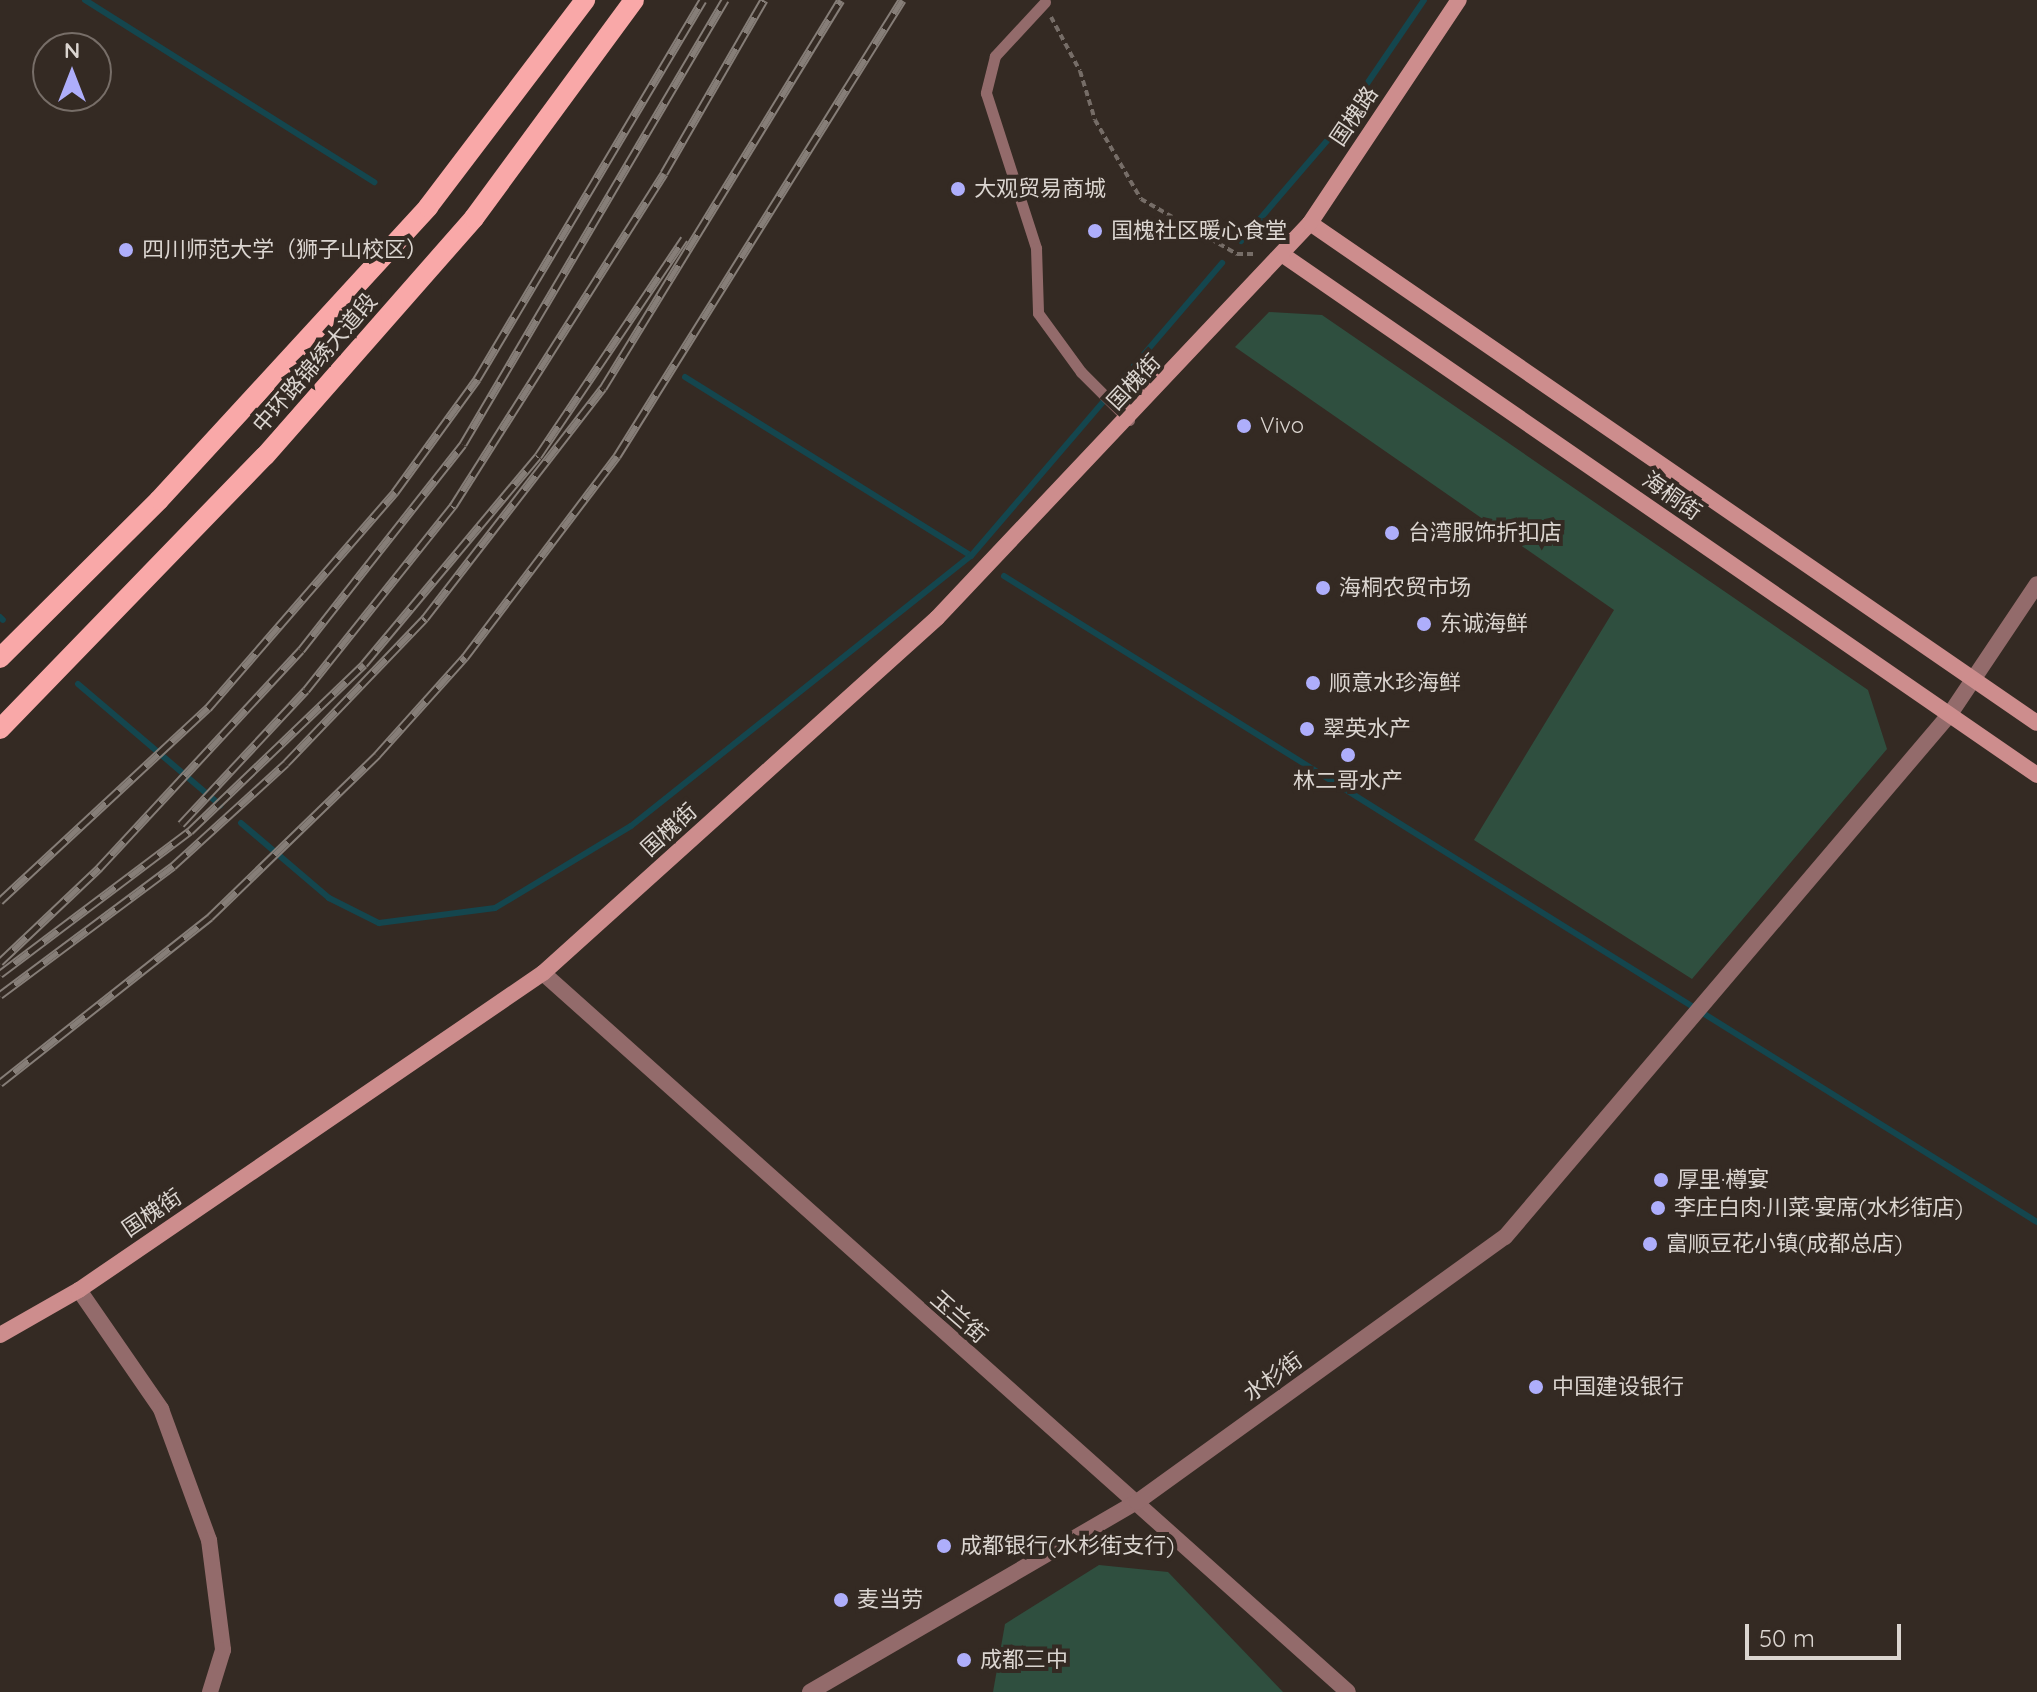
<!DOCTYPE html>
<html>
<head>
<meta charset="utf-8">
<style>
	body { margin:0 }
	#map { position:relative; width:2037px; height:1692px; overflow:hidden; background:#342a23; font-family:Quicksand,"Noto Sans SC",sans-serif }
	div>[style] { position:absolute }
	.green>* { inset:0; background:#2f4f3f }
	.stream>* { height:6px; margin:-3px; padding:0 3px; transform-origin:3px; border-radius:3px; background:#14464e }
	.path>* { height:4px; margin-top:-2px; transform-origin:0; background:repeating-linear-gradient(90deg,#766d67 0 6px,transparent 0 10px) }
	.lane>* { height:11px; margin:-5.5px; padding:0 5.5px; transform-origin:5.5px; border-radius:5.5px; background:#936b6b }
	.street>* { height:16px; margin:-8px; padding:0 8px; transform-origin:8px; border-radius:8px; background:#936b6b }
	.secondary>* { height:16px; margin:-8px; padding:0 8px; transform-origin:8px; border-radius:8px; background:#cd8d8d }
	.primary>* { height:20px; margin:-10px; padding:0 10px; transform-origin:10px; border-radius:10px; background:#f9a8a8 }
	.rail>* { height:9px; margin-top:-4.5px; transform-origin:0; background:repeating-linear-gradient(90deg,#342a23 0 18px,#867e78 0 36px); box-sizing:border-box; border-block:2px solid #867e78 }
	.dots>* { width:22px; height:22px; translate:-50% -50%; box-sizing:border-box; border:4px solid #342a23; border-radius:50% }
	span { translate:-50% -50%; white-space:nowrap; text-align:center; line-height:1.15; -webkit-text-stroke:8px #342a23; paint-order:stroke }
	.street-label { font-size:22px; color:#dbd5d0 }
	.poi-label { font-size:22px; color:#dbd5d0 }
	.left { translate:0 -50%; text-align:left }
	.north { position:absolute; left:32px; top:32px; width:80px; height:80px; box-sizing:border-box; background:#342a23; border:2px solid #776e68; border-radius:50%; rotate:0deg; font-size:22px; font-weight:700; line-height:32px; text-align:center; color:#dbd5d0 }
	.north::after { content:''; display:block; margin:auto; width:28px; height:36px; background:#aeaefb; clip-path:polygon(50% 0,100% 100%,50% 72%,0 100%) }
	.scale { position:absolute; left:1745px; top:1624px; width:156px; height:36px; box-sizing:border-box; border:4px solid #dbd5d0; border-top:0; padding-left:10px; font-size:24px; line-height:28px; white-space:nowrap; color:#dbd5d0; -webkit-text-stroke:6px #342a23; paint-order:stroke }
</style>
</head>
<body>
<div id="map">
	<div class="green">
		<i style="clip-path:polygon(1269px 312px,1322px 315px,1868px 690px,1887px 749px,1692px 979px,1474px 840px,1614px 610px,1235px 347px)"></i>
		<i style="clip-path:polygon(1099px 1565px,1168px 1572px,1283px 1692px,993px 1692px,1005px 1624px)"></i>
	</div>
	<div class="stream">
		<i style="left:85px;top:0;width:342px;rotate:32.2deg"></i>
		<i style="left:1241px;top:241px;width:140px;rotate:-49.4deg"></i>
		<i style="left:1332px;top:135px;width:163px;rotate:-55.7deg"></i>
		<i style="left:685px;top:377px;width:337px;rotate:32deg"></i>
		<i style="left:1004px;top:576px;width:1218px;rotate:32.02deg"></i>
		<i style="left:0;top:617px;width:4px;rotate:45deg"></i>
		<i style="left:78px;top:684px;width:187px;rotate:40.4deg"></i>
		<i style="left:241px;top:823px;width:116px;rotate:40.4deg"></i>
		<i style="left:329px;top:898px;width:56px;rotate:26.6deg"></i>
		<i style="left:379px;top:923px;width:117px;rotate:-7.4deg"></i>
		<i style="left:495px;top:908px;width:159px;rotate:-31.1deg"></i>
		<i style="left:631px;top:826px;width:434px;rotate:-38.5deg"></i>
		<i style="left:971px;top:556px;width:386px;rotate:-49.4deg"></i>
	</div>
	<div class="path">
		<i style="left:1051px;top:17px;width:61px;rotate:61.8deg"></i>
		<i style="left:1080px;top:71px;width:51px;rotate:73deg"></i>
		<i style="left:1095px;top:120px;width:91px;rotate:59.8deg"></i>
		<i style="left:1141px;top:199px;width:111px;rotate:29.8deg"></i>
		<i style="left:1237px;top:254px;width:20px"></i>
	</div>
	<div class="lane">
		<i style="left:1045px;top:2px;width:74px;rotate:132.8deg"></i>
		<i style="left:995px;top:56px;width:38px;rotate:104deg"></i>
		<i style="left:986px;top:93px;width:163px;rotate:72.1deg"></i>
		<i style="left:1036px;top:248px;width:65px;rotate:88.2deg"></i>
		<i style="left:1038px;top:313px;width:73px;rotate:53.9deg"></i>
		<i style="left:1081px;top:372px;width:68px;rotate:45deg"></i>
	</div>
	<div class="street">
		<i style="left:543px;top:973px;width:1079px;rotate:41.77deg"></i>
		<i style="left:79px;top:1290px;width:145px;rotate:55.4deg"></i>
		<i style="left:161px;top:1409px;width:140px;rotate:69.9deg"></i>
		<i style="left:209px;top:1540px;width:111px;rotate:82.7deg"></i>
		<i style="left:223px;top:1650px;width:44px;rotate:107.2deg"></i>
		<i style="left:810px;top:1692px;width:378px;rotate:-30.2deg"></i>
		<i style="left:1137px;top:1502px;width:453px;rotate:-35.8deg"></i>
		<i style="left:1505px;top:1237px;width:687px;rotate:-49.61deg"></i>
		<i style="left:1950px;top:714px;width:156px;rotate:-56.2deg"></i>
	</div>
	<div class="secondary">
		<i style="left:1310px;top:223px;width:882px;rotate:34.52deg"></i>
		<i style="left:1283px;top:255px;width:916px;rotate:34.59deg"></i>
		<i style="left:0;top:1335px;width:91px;rotate:-29.7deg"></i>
		<i style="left:79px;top:1290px;width:562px;rotate:-34.34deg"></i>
		<i style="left:543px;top:973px;width:530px;rotate:-42.02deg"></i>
		<i style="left:937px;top:618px;width:543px;rotate:-46.64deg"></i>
		<i style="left:1310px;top:223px;width:268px;rotate:-56.3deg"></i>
	</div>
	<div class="primary">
		<i style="left:0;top:658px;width:224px;rotate:-44.8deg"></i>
		<i style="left:159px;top:500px;width:398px;rotate:-47.4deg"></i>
		<i style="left:428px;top:207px;width:260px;rotate:-52.8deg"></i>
		<i style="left:0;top:729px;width:380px;rotate:-45.9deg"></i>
		<i style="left:265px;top:456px;width:317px;rotate:-48.7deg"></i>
		<i style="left:474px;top:218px;width:270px;rotate:-53.7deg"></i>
	</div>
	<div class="rail">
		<i style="left:181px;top:824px;width:183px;rotate:-47deg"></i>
		<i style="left:306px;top:690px;width:236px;rotate:-51.4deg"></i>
		<i style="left:453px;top:506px;width:394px;rotate:-57.6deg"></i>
		<i style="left:664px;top:173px;width:200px;rotate:-60deg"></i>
		<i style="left:0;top:901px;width:284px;rotate:-42.9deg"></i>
		<i style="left:208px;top:708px;width:286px;rotate:-49.1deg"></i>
		<i style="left:395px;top:492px;width:140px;rotate:-54deg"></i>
		<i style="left:477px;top:379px;width:441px;rotate:-59.2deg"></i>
		<i style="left:0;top:962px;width:137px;rotate:-43.5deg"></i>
		<i style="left:99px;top:868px;width:297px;rotate:-47.2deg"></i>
		<i style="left:301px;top:650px;width:262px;rotate:-51.8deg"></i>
		<i style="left:463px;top:444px;width:516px;rotate:-59.46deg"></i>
		<i style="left:0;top:974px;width:238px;rotate:-37deg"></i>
		<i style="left:190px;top:831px;width:241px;rotate:-43.8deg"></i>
		<i style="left:364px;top:664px;width:271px;rotate:-50.1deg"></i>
		<i style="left:538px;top:456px;width:262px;rotate:-56.1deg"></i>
		<i style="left:0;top:995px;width:216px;rotate:-36.7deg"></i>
		<i style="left:173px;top:866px;width:153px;rotate:-42.3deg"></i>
		<i style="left:286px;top:763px;width:201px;rotate:-46.2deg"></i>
		<i style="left:425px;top:618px;width:291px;rotate:-52.3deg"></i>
		<i style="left:603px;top:388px;width:455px;rotate:-58.5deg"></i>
		<i style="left:0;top:1083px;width:268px;rotate:-38.3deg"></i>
		<i style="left:210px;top:917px;width:233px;rotate:-44.1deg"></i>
		<i style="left:377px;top:755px;width:132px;rotate:-48.1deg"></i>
		<i style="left:465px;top:657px;width:252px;rotate:-52.9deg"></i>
		<i style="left:617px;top:456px;width:538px;rotate:-57.99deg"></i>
	</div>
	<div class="dots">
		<i style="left:958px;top:189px;background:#aeaefb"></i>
		<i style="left:1095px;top:231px;background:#aeaefb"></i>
		<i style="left:126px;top:250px;background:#aeaefb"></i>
		<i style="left:1244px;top:426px;background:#aeaefb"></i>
		<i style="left:1392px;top:533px;background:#aeaefb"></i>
		<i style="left:1323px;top:588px;background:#aeaefb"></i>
		<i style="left:1424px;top:624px;background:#aeaefb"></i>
		<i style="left:1313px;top:683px;background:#aeaefb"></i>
		<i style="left:1307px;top:729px;background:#aeaefb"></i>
		<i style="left:1348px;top:755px;background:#aeaefb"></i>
		<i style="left:1661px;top:1180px;background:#aeaefb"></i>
		<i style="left:1658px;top:1208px;background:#aeaefb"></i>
		<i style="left:1650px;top:1244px;background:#aeaefb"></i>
		<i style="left:1536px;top:1387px;background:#aeaefb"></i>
		<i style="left:944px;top:1546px;background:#aeaefb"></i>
		<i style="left:841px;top:1600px;background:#aeaefb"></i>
		<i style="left:964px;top:1660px;background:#aeaefb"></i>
	</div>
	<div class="street-label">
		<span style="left:1354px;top:116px;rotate:-56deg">国槐路</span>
		<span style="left:315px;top:363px;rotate:-49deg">中环路锦绣大道段</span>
		<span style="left:1134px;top:382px;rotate:-47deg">国槐街</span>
		<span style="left:1672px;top:496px;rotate:35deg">海桐街</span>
		<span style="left:669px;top:830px;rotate:-42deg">国槐街</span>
		<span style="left:152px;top:1213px;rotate:-34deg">国槐街</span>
		<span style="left:959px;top:1317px;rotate:41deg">玉兰街</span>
		<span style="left:1273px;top:1377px;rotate:-36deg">水杉街</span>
	</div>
	<div class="poi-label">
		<span class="left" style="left:974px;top:189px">大观贸易商城</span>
		<span class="left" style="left:1111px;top:231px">国槐社区暖心食堂</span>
		<span class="left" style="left:142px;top:250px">四川师范大学（狮子山校区）</span>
		<span class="left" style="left:1260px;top:426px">Vivo</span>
		<span class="left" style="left:1408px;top:533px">台湾服饰折扣店</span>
		<span class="left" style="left:1339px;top:588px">海桐农贸市场</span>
		<span class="left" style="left:1440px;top:624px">东诚海鲜</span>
		<span class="left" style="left:1329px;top:683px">顺意水珍海鲜</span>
		<span class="left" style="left:1323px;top:729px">翠英水产</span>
		<span style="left:1348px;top:781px">林二哥水产</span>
		<span class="left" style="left:1677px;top:1180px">厚里·樽宴</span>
		<span class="left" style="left:1674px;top:1208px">李庄白肉·川菜·宴席(水杉街店)</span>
		<span class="left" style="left:1666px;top:1244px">富顺豆花小镇(成都总店)</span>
		<span class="left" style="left:1552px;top:1387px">中国建设银行</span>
		<span class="left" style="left:960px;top:1546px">成都银行(水杉街支行)</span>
		<span class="left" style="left:857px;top:1600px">麦当劳</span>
		<span class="left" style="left:980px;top:1660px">成都三中</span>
	</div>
	<div class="north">N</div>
	<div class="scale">50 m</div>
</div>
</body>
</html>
